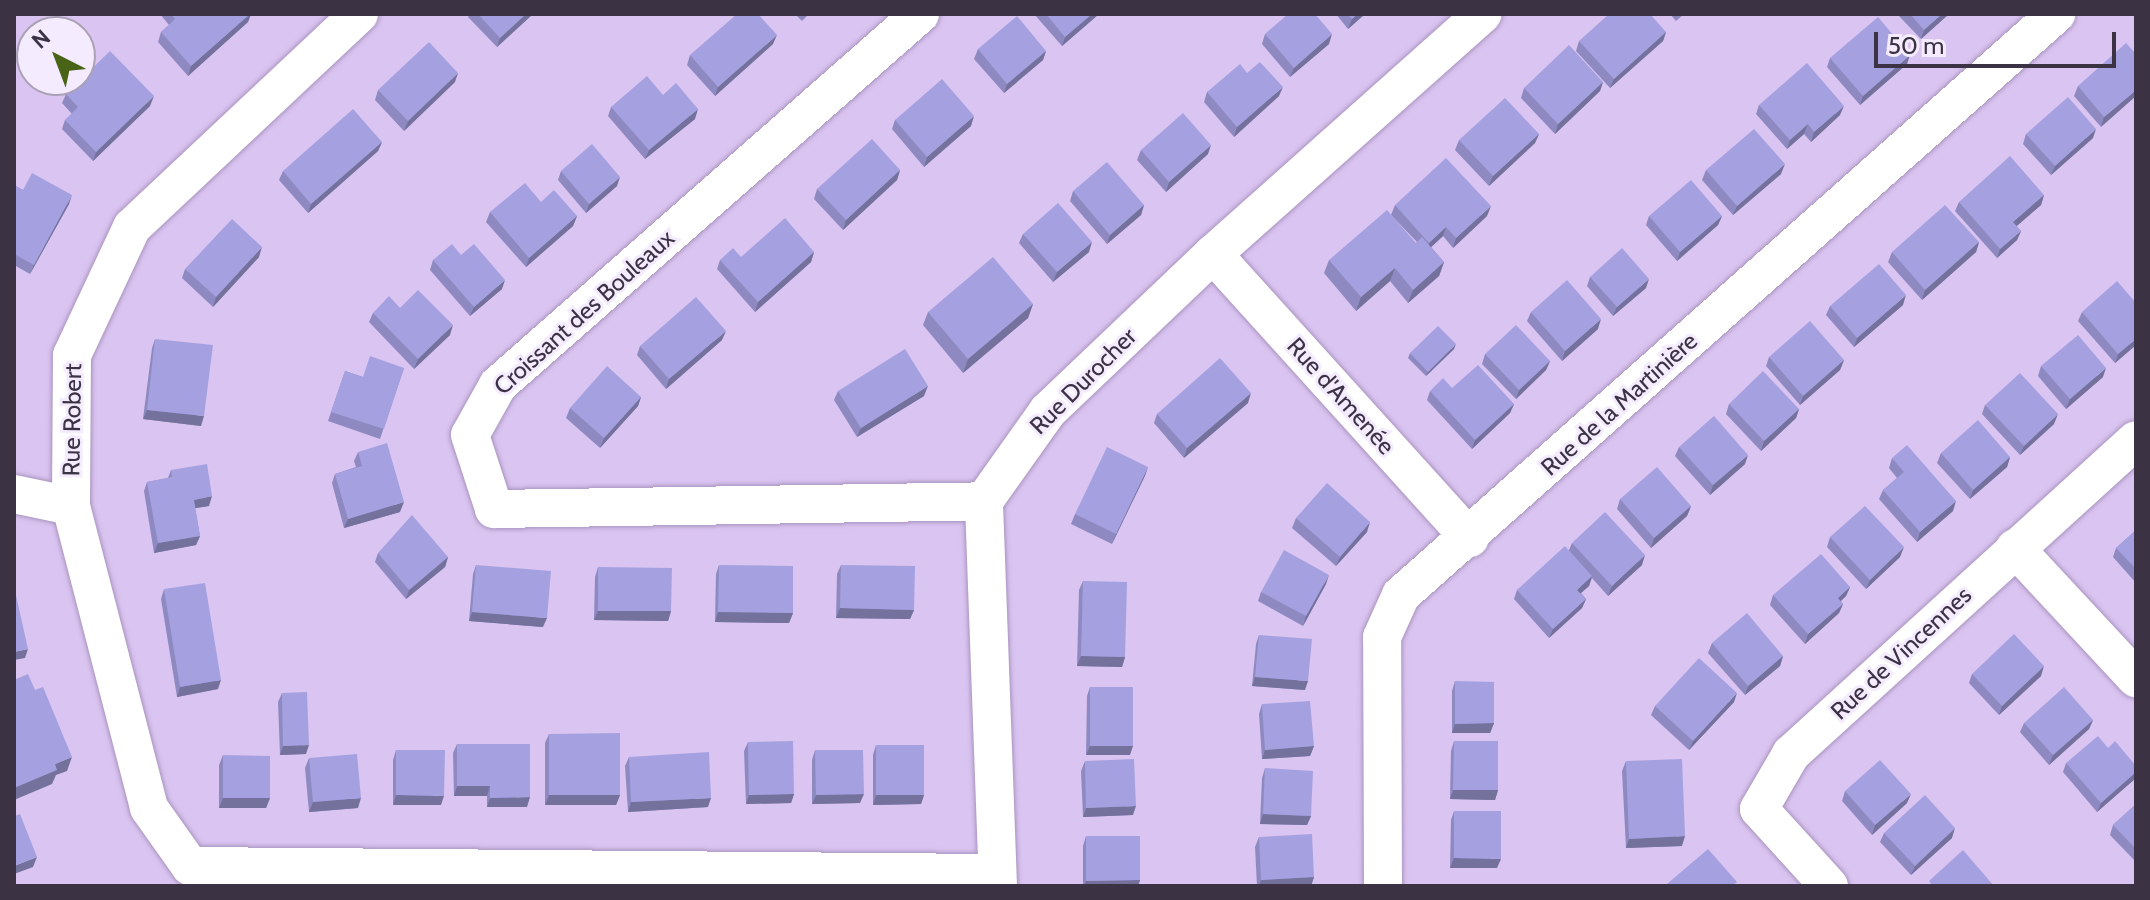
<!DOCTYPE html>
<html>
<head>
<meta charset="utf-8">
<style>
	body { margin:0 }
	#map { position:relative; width:2150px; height:900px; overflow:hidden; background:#dac4f1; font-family:Cabin,sans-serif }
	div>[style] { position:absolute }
	.roads { filter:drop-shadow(0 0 2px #a994bf) drop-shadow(0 0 2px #a994bf) }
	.minor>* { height:38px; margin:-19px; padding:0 19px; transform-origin:19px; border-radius:19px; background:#fff }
	.wall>* { inset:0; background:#8e8ac1 }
	.shaded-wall>* { inset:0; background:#74719d }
	.building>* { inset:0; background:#a5a1e0 }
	span { translate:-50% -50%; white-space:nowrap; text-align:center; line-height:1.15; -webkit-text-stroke:6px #f4ebfe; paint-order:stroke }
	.street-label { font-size:24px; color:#3b3244 }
	.frame { position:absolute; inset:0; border:16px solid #3b3244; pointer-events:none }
	.north { position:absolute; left:16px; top:16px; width:80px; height:80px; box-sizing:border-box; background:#f4ebfe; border:2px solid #aaa1b4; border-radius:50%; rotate:318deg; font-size:22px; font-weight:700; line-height:32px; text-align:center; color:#3b3244 }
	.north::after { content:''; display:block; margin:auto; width:28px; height:36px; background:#496416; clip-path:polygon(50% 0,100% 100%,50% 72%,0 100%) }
	.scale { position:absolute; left:1874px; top:32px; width:242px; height:36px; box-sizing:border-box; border:4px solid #3b3244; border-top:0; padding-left:10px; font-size:24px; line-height:28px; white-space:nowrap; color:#3b3244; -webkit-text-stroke:6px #f4ebfe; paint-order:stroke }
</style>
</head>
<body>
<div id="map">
	<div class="roads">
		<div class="minor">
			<i style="left:359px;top:14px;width:311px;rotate:136.8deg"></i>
			<i style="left:132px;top:227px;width:141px;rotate:115.1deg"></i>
			<i style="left:72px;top:355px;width:151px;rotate:90.4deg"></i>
			<i style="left:71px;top:506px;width:312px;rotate:75.5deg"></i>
			<i style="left:149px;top:808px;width:71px;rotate:54.7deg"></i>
			<i style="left:190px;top:866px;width:807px;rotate:0.5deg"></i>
			<i style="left:920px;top:14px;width:562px;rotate:138.68deg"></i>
			<i style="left:498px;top:385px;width:57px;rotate:119.2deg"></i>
			<i style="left:470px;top:435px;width:78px;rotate:72deg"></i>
			<i style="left:494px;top:509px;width:490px;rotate:-0.9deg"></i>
			<i style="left:1213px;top:254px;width:383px;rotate:47.9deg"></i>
			<i style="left:14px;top:494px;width:58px;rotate:11.9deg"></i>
			<i style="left:2015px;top:548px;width:178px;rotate:47.1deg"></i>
			<i style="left:998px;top:886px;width:385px;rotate:-92.1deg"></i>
			<i style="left:984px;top:501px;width:110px;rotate:-54.6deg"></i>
			<i style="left:1048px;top:411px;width:228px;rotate:-43.6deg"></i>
			<i style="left:1213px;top:254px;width:361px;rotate:-41.7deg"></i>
			<i style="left:1383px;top:886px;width:249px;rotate:-90.2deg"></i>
			<i style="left:1382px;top:637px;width:46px;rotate:-65.7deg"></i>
			<i style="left:1401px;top:595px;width:876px;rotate:-41.57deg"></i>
			<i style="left:1829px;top:886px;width:104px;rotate:-132.3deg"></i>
			<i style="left:1759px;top:809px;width:64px;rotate:-59.8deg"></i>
			<i style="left:1791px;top:754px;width:466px;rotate:-42.3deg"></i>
		</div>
	</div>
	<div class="wall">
		<i style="clip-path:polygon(160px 14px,251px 14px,248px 22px,188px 76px,158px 42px,161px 32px,169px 25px)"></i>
		<i style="clip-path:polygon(470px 14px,533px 14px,497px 47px,468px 17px)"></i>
		<i style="clip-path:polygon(795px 14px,809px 14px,802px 21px)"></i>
		<i style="clip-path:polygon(1034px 14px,1099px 14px,1062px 46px)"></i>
		<i style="clip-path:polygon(1336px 14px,1365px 14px,1348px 29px)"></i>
		<i style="clip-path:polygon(1670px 14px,1684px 14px,1676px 21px)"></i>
		<i style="clip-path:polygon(1897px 14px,1949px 14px,1921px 39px)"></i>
		<i style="clip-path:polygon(1666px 32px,1663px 41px,1610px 88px,1576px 51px,1579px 41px)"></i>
		<i style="clip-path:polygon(1265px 34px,1329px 44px,1290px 77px,1262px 44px)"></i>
		<i style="clip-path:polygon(773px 44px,715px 96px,687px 65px,690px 55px)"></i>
		<i style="clip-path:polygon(978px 49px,1046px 51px,1043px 60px,1004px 93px,974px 59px)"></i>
		<i style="clip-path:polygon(2136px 54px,2101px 127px,2074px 96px,2078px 86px)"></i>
		<i style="clip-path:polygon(1830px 58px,1907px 64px,1860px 105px,1827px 67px)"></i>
		<i style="clip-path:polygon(1247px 73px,1279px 96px,1234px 137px,1204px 102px,1207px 92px)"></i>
		<i style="clip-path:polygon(455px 82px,404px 131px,375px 100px,378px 90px)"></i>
		<i style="clip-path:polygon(1603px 82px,1600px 91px,1555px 134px,1521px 98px,1524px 88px)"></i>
		<i style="clip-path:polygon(66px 94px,150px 106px,93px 161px,62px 129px,65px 120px,72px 114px,62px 103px)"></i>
		<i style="clip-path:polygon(663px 95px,695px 119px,645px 159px,608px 116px,611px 107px)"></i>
		<i style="clip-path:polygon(1759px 105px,1840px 115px,1811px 142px,1804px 134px,1787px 149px,1756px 114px)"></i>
		<i style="clip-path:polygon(895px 120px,971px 126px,924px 167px,892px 129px)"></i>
		<i style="clip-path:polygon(1539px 134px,1535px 143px,1489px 186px,1455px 150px,1459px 140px)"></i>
		<i style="clip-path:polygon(2026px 134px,2093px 138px,2051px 175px,2023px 144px)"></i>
		<i style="clip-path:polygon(382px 142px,378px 151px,308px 213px,279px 180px,283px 171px)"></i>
		<i style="clip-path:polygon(1141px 150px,1208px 154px,1166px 192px,1137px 160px)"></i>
		<i style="clip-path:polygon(900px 170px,897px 180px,843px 230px,814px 199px,817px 189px)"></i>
		<i style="clip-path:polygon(1706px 170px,1781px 174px,1733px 215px,1702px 180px)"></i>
		<i style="clip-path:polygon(561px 171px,617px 186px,586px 213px,558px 180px)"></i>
		<i style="clip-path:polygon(14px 185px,23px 190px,69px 204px,30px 274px,14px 265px)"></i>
		<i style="clip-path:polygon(1073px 191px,1144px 205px,1141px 215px,1107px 244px,1070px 201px)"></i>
		<i style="clip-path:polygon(2044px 195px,2041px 205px,2016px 226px,2021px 231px,2017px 240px,1997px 258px,1955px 211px,1959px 202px)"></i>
		<i style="clip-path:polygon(541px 202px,577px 216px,573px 226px,526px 267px,486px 222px,490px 212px)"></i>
		<i style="clip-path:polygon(1395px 205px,1487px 216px,1453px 248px,1443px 236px,1431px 247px,1444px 262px,1439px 276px,1408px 303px,1390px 281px,1356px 311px,1324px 273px,1329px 260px,1416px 243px,1417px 242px,1391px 215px)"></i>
		<i style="clip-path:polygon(1649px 216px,1722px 216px,1718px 225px,1677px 261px,1646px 225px)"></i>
		<i style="clip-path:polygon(1023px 234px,1089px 252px,1053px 282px,1019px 243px)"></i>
		<i style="clip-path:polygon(1979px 242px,1976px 252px,1922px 300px,1888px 262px,1892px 252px)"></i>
		<i style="clip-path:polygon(814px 252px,811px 262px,755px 312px,717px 269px,720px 260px,741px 257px)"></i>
		<i style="clip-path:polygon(461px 255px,502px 289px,470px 316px,430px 270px,433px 260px)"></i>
		<i style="clip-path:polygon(259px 257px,213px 307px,182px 278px,185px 269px)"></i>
		<i style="clip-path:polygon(1590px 277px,1646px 288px,1613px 316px,1587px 286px)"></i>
		<i style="clip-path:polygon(1033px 304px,1028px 318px,963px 373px,923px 325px,928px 312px)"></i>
		<i style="clip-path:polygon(1903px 305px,1854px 347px,1826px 315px,1830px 306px)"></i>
		<i style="clip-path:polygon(400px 308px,450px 335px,414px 369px,369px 322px,373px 313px)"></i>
		<i style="clip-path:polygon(1531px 312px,1598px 329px,1562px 361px,1527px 321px)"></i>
		<i style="clip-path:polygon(2082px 312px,2136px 345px,2115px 363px,2078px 321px)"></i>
		<i style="clip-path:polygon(155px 339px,201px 426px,143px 419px,152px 348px)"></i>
		<i style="clip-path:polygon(722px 340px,666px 389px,637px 355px,640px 346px)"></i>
		<i style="clip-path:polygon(1454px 349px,1426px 376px,1408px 358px,1410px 353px)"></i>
		<i style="clip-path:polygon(1485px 354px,1550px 361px,1546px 370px,1516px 399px,1482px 364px)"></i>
		<i style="clip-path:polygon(1769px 357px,1844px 360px,1840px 370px,1800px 405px,1766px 366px)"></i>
		<i style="clip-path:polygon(2041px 366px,2103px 377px,2066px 409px,2038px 376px)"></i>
		<i style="clip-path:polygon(404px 368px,380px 439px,328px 421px,345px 371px,363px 377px)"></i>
		<i style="clip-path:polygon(1452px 388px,1514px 404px,1510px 413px,1472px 449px,1427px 400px,1430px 391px)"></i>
		<i style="clip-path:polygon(838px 391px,924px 396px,857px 437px,834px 400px)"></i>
		<i style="clip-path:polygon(641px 397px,638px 406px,600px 448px,566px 418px,570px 408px)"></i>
		<i style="clip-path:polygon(1248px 403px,1184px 458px,1154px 423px,1157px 414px)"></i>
		<i style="clip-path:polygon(1729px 404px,1799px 409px,1796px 418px,1761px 451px,1726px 414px)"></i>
		<i style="clip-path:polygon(1985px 405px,2054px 424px,2020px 455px,1982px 414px)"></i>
		<i style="clip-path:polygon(1679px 447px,1745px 464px,1710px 495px,1675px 456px)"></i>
		<i style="clip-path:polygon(358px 452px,400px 512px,344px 528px,332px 483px,335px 474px,356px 467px,354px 461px)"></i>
		<i style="clip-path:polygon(1941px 453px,2010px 457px,2007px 467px,1970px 499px,1937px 463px)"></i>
		<i style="clip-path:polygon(1892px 458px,1953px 511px,1917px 542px,1879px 499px,1883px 490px,1897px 478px,1889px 468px)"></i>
		<i style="clip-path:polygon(1148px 467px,1112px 544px,1071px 524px,1075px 514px)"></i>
		<i style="clip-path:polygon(171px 470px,209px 506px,195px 508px,200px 536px,196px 545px,154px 553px,144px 491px,147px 482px,168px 478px)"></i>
		<i style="clip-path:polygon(1620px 499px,1691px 506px,1687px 516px,1651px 548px,1617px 509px)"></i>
		<i style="clip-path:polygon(1296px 518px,1367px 532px,1336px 566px,1292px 528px)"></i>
		<i style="clip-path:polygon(2136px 530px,2136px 583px,2113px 557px,2116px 548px)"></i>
		<i style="clip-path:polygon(1830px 537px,1900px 557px,1866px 589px,1827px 547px)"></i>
		<i style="clip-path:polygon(1572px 543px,1642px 565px,1608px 596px,1592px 578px,1589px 586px,1581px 593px,1586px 599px,1582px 608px,1549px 638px,1514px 599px,1517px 590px,1569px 550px)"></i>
		<i style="clip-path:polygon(378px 553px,448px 557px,445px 567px,406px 599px,375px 562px)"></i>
		<i style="clip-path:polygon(476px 565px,543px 627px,469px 621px,473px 574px)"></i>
		<i style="clip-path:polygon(719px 565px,793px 613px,789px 623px,715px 622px,716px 574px)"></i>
		<i style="clip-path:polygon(841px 565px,914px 610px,910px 619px,836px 618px,837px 574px)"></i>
		<i style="clip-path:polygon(598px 567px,671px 611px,668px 621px,594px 620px,595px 577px)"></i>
		<i style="clip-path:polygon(1083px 581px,1125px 657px,1122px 667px,1077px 666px,1079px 590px)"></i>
		<i style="clip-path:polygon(1326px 584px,1303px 626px,1258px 601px,1261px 592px)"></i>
		<i style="clip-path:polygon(1850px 587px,1846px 596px,1841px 601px,1843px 604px,1839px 613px,1805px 644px,1770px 605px,1773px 595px)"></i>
		<i style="clip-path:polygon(164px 589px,218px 689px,177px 697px,161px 599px)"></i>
		<i style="clip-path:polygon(1259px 635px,1305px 690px,1252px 686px,1256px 644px)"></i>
		<i style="clip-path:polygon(1712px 643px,1783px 656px,1780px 666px,1745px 695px,1708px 653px)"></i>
		<i style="clip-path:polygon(1972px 674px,2041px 676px,1999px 715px,1969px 683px)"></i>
		<i style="clip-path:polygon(1455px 681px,1494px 723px,1490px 733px,1452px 733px,1452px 691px)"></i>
		<i style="clip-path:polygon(1090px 687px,1130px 755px,1086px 755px,1087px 696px)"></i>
		<i style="clip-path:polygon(282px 693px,306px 754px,280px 755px,278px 702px)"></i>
		<i style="clip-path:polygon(1734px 702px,1689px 750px,1651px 715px,1655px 706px)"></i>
		<i style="clip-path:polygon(1262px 704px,1314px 746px,1310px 756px,1262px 759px,1259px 714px)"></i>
		<i style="clip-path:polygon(2093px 720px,2089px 729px,2049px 765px,2020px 732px,2024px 723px)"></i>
		<i style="clip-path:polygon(549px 734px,620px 795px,616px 805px,545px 805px,545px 743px)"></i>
		<i style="clip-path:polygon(1454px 741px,1498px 790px,1495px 800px,1450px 799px,1451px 751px)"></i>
		<i style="clip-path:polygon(748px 742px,794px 794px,791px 803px,746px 804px,744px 751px)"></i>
		<i style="clip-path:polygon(457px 744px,527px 807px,487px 807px,487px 796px,454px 796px,453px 753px)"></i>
		<i style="clip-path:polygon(876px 745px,924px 795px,921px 804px,873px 805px,873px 755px)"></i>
		<i style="clip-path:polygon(2108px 748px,2136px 766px,2136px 778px,2097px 812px,2063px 772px,2066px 763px)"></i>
		<i style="clip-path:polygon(396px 750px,441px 805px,393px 805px,393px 760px)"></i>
		<i style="clip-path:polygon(815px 750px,860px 803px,812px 804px,812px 760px)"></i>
		<i style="clip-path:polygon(223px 755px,270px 798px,266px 808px,219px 808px,219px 765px)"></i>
		<i style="clip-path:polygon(629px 757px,708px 807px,628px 812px,625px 766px)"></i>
		<i style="clip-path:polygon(309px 758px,358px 808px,309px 812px,305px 768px)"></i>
		<i style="clip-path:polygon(1085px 761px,1133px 815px,1083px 817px,1081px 771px)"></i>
		<i style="clip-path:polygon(1626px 761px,1682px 846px,1626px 848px,1622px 771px)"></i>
		<i style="clip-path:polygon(1265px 768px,1311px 816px,1307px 825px,1260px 824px,1262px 778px)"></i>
		<i style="clip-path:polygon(1845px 791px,1907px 803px,1872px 835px,1842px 801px)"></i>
		<i style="clip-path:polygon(2136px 804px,2136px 862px,2110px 835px,2113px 825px)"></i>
		<i style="clip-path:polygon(1454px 811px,1497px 868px,1450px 868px,1451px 820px)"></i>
		<i style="clip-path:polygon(1884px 833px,1952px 838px,1911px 875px,1880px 842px)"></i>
		<i style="clip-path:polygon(1086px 836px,1140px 880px,1138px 886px,1083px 886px,1083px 846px)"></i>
		<i style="clip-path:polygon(1259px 837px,1314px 877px,1311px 886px,1257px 886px,1255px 847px)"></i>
	</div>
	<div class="shaded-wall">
		<i style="clip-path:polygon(250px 14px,251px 14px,248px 22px,188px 76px,191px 66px)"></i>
		<i style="clip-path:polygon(526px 14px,533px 14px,497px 47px,500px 38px)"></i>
		<i style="clip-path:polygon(1092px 14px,1099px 14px,1062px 46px,1065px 37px)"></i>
		<i style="clip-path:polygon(1358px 14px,1365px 14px,1348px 29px,1352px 19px)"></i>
		<i style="clip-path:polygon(1942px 14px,1949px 14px,1921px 39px,1924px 30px)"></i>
		<i style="clip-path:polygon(1666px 32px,1663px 41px,1610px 88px,1614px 79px)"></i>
		<i style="clip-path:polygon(1332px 34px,1329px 44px,1290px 77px,1294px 68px)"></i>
		<i style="clip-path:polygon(777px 35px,773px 44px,715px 96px,718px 87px)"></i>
		<i style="clip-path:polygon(1046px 51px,1043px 60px,1004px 93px,1007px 84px)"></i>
		<i style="clip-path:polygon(1910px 55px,1907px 64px,1860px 105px,1863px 96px)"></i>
		<i style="clip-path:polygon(458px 73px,455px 82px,404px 131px,408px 121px)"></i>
		<i style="clip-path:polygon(1603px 82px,1600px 91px,1555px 134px,1558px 124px)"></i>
		<i style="clip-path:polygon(1283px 87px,1279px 96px,1234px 137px,1237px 127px)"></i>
		<i style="clip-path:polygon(2136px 90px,2136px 96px,2101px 127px,2104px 117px)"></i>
		<i style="clip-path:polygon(154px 96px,150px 106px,93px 161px,96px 152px)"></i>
		<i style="clip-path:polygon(1844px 106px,1840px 115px,1811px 142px,1814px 132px)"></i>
		<i style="clip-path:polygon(698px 109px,695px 119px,645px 159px,649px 150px)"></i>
		<i style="clip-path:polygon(974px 116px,971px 126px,924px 167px,927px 157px)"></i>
		<i style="clip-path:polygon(1808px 124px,1804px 134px,1787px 149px,1790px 140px)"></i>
		<i style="clip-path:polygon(2096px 129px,2093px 138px,2051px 175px,2055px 166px)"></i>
		<i style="clip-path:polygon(1539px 134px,1535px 143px,1489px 186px,1493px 176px)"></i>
		<i style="clip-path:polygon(382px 142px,378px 151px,308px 213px,311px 204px)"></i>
		<i style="clip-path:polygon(1211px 145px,1208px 154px,1166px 192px,1169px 182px)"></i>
		<i style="clip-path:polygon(1785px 164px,1781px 174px,1733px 215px,1737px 206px)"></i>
		<i style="clip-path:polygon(900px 170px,897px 180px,843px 230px,846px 220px)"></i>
		<i style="clip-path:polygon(620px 177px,617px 186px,586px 213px,589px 204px)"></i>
		<i style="clip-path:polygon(72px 195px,69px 204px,30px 274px,34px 265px)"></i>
		<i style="clip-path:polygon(2044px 195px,2041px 205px,2010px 232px,2013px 222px)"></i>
		<i style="clip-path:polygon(1144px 205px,1141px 215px,1107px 244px,1110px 235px)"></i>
		<i style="clip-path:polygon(1491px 206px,1487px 216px,1453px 248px,1456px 238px)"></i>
		<i style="clip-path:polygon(577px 216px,573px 226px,526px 267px,529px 258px)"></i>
		<i style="clip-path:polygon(1722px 216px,1718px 225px,1677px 261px,1680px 252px)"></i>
		<i style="clip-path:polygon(1446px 227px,1443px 236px,1426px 252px,1429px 243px)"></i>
		<i style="clip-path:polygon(2021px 231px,2017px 240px,1997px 258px,2000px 249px)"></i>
		<i style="clip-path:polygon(1092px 242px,1089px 252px,1053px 282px,1057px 272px)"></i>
		<i style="clip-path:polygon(1979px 242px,1976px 252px,1922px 300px,1925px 290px)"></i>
		<i style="clip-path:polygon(262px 247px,259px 257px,213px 307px,216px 297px)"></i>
		<i style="clip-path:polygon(814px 252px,811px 262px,755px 312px,758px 302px)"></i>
		<i style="clip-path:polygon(1444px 262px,1439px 276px,1408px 303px,1413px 290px)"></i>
		<i style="clip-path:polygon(1395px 268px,1390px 281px,1356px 311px,1361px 297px)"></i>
		<i style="clip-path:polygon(1649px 279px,1646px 288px,1613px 316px,1617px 307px)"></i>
		<i style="clip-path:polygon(505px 280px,502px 289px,470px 316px,474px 307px)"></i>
		<i style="clip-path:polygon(1906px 295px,1903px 305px,1854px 347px,1857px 338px)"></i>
		<i style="clip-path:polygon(1033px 304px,1028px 318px,963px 373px,968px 359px)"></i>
		<i style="clip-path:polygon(1601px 319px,1598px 329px,1562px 361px,1565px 351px)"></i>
		<i style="clip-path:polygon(453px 325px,450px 335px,414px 369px,418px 359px)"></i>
		<i style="clip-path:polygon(726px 331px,722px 340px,666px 389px,669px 379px)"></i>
		<i style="clip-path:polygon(2136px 339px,2136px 345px,2115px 363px,2118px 354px)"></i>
		<i style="clip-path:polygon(1456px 344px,1454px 349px,1426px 376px,1428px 372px)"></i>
		<i style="clip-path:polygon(1844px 360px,1840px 370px,1800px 405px,1803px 396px)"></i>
		<i style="clip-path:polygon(1550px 361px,1546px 370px,1516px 399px,1519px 390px)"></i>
		<i style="clip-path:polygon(2106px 368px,2103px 377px,2066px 409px,2070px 399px)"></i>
		<i style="clip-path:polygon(928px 386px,924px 396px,857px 437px,861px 428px)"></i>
		<i style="clip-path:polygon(1251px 393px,1248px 403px,1184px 458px,1187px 448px)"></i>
		<i style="clip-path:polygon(641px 397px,638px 406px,600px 448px,604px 438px)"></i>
		<i style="clip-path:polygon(1514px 404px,1510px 413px,1472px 449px,1475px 440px)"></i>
		<i style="clip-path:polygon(1799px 409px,1796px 418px,1761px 451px,1764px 441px)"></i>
		<i style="clip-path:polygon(147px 410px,204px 416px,201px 426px,143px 419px)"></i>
		<i style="clip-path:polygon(2058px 414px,2054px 424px,2020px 455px,2024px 446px)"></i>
		<i style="clip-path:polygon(1748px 455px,1745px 464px,1710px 495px,1713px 485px)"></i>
		<i style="clip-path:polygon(2010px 457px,2007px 467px,1970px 499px,1973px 490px)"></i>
		<i style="clip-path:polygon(1148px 467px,1145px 476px,1112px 544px,1116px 534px)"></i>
		<i style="clip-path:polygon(212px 496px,209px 506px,190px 509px,194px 500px)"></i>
		<i style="clip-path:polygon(1956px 501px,1953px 511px,1917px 542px,1920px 532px)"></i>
		<i style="clip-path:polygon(404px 502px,400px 512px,344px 528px,348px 519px)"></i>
		<i style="clip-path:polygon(1691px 506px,1687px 516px,1651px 548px,1654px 538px)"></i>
		<i style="clip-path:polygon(1370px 522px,1367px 532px,1336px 566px,1340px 557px)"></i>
		<i style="clip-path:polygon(200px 536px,196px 545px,154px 553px,158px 543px)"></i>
		<i style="clip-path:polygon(1904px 547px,1900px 557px,1866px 589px,1870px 580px)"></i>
		<i style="clip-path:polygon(1645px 555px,1642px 565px,1608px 596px,1612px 586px)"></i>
		<i style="clip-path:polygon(448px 557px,445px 567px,406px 599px,409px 590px)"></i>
		<i style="clip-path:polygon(1329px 575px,1326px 584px,1303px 626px,1306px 616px)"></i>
		<i style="clip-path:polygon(1592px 576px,1589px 586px,1574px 599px,1577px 590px)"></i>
		<i style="clip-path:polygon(1850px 587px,1846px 596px,1834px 607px,1838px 598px)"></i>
		<i style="clip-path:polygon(1586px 599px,1582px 608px,1549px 638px,1553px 629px)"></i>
		<i style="clip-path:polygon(1843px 604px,1839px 613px,1805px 644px,1808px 634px)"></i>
		<i style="clip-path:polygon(840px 608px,914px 610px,910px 619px,836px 618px)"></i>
		<i style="clip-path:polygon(598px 611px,671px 611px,668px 621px,594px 620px)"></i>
		<i style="clip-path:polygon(472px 612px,547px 618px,543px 627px,469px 621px)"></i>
		<i style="clip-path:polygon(718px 612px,793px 613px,789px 623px,715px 622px)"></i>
		<i style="clip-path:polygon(28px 649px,25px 658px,14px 660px,14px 652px)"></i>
		<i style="clip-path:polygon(1081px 656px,1125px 657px,1122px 667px,1077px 666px)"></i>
		<i style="clip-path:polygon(1783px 656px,1780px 666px,1745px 695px,1748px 686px)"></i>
		<i style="clip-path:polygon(2044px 666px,2041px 676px,1999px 715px,2002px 706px)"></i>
		<i style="clip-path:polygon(1255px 677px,1308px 681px,1305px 690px,1252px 686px)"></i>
		<i style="clip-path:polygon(221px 680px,218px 689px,177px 697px,180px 687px)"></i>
		<i style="clip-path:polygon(1737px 693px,1734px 702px,1689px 750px,1693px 741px)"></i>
		<i style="clip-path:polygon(2093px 720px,2089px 729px,2049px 765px,2053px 755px)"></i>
		<i style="clip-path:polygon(1494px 723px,1490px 733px,1452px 733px,1455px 724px)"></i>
		<i style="clip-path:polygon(309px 745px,306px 754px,280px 755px,283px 746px)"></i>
		<i style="clip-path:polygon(1090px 746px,1133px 746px,1130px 755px,1086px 755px)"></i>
		<i style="clip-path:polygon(1314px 746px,1310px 756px,1262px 759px,1265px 750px)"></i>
		<i style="clip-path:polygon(72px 757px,67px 771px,56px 775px,52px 784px,14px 800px,14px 788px,55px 764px)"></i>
		<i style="clip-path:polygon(2136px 772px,2136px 778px,2097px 812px,2101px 803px)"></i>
		<i style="clip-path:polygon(457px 786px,490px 786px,487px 796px,454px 796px)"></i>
		<i style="clip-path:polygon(1453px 790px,1498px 790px,1495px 800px,1450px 799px)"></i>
		<i style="clip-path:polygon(794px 794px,791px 803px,746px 804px,749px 795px)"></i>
		<i style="clip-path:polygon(864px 794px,860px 803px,812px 804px,816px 795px)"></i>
		<i style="clip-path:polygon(1911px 794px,1907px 803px,1872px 835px,1875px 825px)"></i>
		<i style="clip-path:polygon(396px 795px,444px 796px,441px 805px,393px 805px)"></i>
		<i style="clip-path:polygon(549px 795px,620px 795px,616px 805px,545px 805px)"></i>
		<i style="clip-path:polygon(876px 795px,924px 795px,921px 804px,873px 805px)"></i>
		<i style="clip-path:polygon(530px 797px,527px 807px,487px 807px,490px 798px)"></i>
		<i style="clip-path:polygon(223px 798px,270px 798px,266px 808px,219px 808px)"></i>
		<i style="clip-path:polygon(361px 798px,358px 808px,309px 812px,313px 802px)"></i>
		<i style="clip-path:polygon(711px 798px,708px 807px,628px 812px,631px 802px)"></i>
		<i style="clip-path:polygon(1136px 806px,1133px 815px,1083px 817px,1086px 808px)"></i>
		<i style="clip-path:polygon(1263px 814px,1311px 816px,1307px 825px,1260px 824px)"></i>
		<i style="clip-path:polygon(1955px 828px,1952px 838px,1911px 875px,1915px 866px)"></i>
		<i style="clip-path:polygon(1685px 836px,1682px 846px,1626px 848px,1629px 839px)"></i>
		<i style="clip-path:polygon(37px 857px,33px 867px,14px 874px,14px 866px)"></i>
		<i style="clip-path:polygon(1454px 858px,1501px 859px,1497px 868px,1450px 868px)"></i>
		<i style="clip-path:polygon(1314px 877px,1311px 886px,1259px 886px,1261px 880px)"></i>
		<i style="clip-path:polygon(1140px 880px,1138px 886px,1084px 886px,1086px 881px)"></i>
	</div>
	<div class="building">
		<i style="clip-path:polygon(171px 14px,250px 14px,191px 66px,161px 32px,175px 19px)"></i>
		<i style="clip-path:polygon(478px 14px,526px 14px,500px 38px)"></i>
		<i style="clip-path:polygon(737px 14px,758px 14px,777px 35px,718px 87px,690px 55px)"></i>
		<i style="clip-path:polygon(1046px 14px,1092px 14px,1065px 37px)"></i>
		<i style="clip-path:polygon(1288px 14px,1315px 14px,1332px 34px,1294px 68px,1265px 34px)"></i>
		<i style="clip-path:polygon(1347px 14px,1358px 14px,1352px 19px)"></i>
		<i style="clip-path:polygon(1609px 14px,1650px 14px,1666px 32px,1614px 79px,1579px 41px)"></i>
		<i style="clip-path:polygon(1910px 14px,1942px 14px,1924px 30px)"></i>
		<i style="clip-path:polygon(1017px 16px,1046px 51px,1007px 84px,978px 49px)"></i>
		<i style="clip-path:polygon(1878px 17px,1910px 55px,1863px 96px,1830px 58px)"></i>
		<i style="clip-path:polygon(429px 42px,458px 73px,408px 121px,378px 90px)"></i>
		<i style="clip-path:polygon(2126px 43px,2136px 54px,2136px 90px,2104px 117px,2078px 86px)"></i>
		<i style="clip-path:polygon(1569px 45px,1603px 82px,1558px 124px,1524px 88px)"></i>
		<i style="clip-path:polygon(110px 51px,154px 96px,96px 152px,65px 120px,78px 107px,66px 94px)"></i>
		<i style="clip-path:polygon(1260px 62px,1283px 87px,1237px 127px,1207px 92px,1240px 64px,1247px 73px)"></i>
		<i style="clip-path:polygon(1807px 63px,1844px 106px,1814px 132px,1808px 124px,1790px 140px,1759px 105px)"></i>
		<i style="clip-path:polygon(647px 76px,663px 95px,676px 83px,698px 109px,649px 150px,611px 107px)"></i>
		<i style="clip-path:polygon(942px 79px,974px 116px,927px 157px,895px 120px)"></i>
		<i style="clip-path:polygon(2068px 97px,2096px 129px,2055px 166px,2026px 134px)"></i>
		<i style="clip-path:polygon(1505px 98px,1539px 134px,1493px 176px,1459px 140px)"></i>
		<i style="clip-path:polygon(353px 109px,382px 142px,311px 204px,283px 171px)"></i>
		<i style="clip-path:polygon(1183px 113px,1211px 145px,1169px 182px,1141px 150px)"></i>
		<i style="clip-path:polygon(1754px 129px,1785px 164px,1737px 206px,1706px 170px)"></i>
		<i style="clip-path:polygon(872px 139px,900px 170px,846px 220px,817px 189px)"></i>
		<i style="clip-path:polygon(592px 144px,620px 177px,589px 204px,561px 171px)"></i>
		<i style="clip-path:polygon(2010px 156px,2044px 195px,2013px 222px,2021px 231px,2000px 249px,1959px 202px)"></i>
		<i style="clip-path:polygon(1446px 158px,1491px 206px,1456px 238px,1446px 227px,1429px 243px,1395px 205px)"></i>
		<i style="clip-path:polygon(1107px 162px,1144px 205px,1110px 235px,1073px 191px)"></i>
		<i style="clip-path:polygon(32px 173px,72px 195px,34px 265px,14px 254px,14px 185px,23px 190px)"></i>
		<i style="clip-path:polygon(1691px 180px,1722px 216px,1680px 252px,1649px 216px)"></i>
		<i style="clip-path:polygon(525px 183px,541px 202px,554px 190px,577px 216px,529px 258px,490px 212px)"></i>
		<i style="clip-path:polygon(1058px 203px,1092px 242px,1057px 272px,1023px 234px)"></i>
		<i style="clip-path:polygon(1945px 205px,1979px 242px,1925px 290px,1892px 252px)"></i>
		<i style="clip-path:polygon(1387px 210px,1416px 243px,1422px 237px,1444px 262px,1413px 290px,1395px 268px,1361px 297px,1329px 260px)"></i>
		<i style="clip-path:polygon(785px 218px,814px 252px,758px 302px,720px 260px,733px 248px,741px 257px)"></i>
		<i style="clip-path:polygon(232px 219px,262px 247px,216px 297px,185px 269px)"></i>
		<i style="clip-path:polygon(452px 244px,461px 255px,474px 244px,505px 280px,474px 307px,433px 260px)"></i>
		<i style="clip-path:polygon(1622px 248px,1649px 279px,1617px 307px,1590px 277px)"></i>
		<i style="clip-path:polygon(993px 257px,1033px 304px,968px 359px,928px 312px)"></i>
		<i style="clip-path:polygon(1879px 264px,1906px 295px,1857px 338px,1830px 306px)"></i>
		<i style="clip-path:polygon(1567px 280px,1601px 319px,1565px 351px,1531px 312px)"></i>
		<i style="clip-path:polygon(2117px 281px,2136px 303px,2136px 339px,2118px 354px,2082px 312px)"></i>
		<i style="clip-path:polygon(418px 290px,453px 325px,418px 359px,373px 313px,389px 296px,400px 308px)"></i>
		<i style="clip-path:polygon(696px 297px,726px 331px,669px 379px,640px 346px)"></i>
		<i style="clip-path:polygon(1810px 321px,1844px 360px,1803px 396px,1769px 357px)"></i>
		<i style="clip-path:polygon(1516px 325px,1550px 361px,1519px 390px,1485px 354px)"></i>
		<i style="clip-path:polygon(1438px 326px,1456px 344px,1428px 372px,1410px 353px)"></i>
		<i style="clip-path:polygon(2078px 335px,2106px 368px,2070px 399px,2041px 366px)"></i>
		<i style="clip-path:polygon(155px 339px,213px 345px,204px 416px,147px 410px)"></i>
		<i style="clip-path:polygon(905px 349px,928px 386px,861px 428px,838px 391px)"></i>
		<i style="clip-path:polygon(370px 356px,404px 368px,384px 429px,331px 412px,345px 371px,363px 377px)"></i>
		<i style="clip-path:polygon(1220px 358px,1251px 393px,1187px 448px,1157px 414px)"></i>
		<i style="clip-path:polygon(1478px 365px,1514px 404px,1475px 440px,1430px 391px,1443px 378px,1452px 388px)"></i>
		<i style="clip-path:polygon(607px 366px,641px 397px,604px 438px,570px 408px)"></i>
		<i style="clip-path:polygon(1763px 371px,1799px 409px,1764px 441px,1729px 404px)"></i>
		<i style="clip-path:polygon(2020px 373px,2058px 414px,2024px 446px,1985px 405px)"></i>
		<i style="clip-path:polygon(1714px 416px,1748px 455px,1713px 485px,1679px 447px)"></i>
		<i style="clip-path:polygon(1978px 420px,2010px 457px,1973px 490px,1941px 453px)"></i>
		<i style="clip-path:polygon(387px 443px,404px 502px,348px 519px,335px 474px,362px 466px,358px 452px)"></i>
		<i style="clip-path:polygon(1907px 445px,1956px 501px,1920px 532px,1883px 490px,1904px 472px,1892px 458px)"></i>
		<i style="clip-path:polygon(1107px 447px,1148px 467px,1116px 534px,1075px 514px)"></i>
		<i style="clip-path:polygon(207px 464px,212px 496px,194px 500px,200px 536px,158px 543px,147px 482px,172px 477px,171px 470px)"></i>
		<i style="clip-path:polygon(1657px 467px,1691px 506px,1654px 538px,1620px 499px)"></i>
		<i style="clip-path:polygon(1327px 483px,1370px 522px,1340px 557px,1296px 518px)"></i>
		<i style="clip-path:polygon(1865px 506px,1904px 547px,1870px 580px,1830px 537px)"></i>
		<i style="clip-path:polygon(1605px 512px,1645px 555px,1612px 586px,1572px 543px)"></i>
		<i style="clip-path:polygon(412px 515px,448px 557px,409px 590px,378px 553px)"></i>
		<i style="clip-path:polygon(2136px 530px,2136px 569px,2116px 548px)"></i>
		<i style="clip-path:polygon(1565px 546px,1592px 576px,1577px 590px,1586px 599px,1553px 629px,1517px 590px)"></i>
		<i style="clip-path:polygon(1284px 550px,1329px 575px,1306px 616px,1261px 592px)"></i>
		<i style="clip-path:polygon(1821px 554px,1850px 587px,1838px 598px,1843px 604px,1808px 634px,1773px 595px)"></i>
		<i style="clip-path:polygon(476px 565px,551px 571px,547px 618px,472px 612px)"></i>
		<i style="clip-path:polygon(719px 565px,793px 566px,793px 613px,718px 612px)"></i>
		<i style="clip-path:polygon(841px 565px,915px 566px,914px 610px,840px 608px)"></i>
		<i style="clip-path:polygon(598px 567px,672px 568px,671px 611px,598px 611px)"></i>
		<i style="clip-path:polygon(1083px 581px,1127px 582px,1125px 657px,1081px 656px)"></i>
		<i style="clip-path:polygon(205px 583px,221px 680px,180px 687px,164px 589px)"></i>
		<i style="clip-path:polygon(14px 586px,28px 649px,14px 652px)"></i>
		<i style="clip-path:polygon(1747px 613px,1783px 656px,1748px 686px,1712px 643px)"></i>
		<i style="clip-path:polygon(2014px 634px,2044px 666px,2002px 706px,1972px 674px)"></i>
		<i style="clip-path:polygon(1259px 635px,1312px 639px,1308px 681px,1255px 677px)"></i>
		<i style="clip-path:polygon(1699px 658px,1737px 693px,1693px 741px,1655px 706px)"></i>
		<i style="clip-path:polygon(28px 674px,35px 690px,43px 687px,72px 757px,55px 764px,57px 770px,14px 788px,14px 680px)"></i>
		<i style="clip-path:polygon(1455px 681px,1494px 682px,1494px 723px,1455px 724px)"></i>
		<i style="clip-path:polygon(1090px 687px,1133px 687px,1133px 746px,1090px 746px)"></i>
		<i style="clip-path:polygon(2064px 687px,2093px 720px,2053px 755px,2024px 723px)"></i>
		<i style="clip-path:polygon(307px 692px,309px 745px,283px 746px,282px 693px)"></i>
		<i style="clip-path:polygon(1310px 701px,1314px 746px,1265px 750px,1262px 704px)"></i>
		<i style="clip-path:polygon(620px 733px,620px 795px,549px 795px,549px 734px)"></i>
		<i style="clip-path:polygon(2098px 736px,2108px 748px,2115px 741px,2136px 766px,2136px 772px,2101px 803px,2066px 763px)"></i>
		<i style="clip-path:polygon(793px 741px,794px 794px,749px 795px,748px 742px)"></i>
		<i style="clip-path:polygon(1454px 741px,1498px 741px,1498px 790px,1453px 790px)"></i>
		<i style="clip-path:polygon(457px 744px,530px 744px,530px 797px,490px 798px,490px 786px,457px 786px)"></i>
		<i style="clip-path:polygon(876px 745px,924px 745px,924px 795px,876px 795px)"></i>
		<i style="clip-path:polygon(396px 750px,445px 750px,444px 796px,396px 795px)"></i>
		<i style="clip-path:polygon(815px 750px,863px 750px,864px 794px,816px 795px)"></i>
		<i style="clip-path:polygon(709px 752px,711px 798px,631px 802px,629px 757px)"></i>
		<i style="clip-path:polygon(357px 754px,361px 798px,313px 802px,309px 758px)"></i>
		<i style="clip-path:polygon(223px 755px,270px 756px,270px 798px,223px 798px)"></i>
		<i style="clip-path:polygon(1134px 759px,1136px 806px,1086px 808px,1085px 761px)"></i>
		<i style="clip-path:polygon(1682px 759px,1685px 836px,1629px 839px,1626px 761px)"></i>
		<i style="clip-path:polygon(1880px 760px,1911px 794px,1875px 825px,1845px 791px)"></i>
		<i style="clip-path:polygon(1265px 768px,1313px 771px,1311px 816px,1263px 814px)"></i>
		<i style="clip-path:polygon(1925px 795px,1955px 828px,1915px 866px,1884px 833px)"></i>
		<i style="clip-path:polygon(2136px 804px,2136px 849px,2113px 825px)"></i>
		<i style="clip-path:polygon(1454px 811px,1501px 811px,1501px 859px,1454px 858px)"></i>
		<i style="clip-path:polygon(20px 814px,37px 857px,14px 866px,14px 816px)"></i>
		<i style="clip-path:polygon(1312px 834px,1314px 877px,1261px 880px,1259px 837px)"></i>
		<i style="clip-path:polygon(1086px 836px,1140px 836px,1140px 880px,1086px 881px)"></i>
		<i style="clip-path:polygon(1708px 849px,1737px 882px,1732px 886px,1669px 886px,1667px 884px)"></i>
		<i style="clip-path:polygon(1963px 850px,1994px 886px,1933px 886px,1929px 881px)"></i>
	</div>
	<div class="street-label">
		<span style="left:584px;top:312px;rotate:-42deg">Croissant des Bouleaux</span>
		<span style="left:1083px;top:381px;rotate:-45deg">Rue Durocher</span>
		<span style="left:1341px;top:396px;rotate:48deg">Rue d'Amenée</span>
		<span style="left:1619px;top:404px;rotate:-42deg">Rue de la Martinière</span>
		<span style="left:72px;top:420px;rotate:-89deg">Rue Robert</span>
		<span style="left:1901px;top:653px;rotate:-43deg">Rue de Vincennes</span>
	</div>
	<div class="frame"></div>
	<div class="north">N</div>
	<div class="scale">50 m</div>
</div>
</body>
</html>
